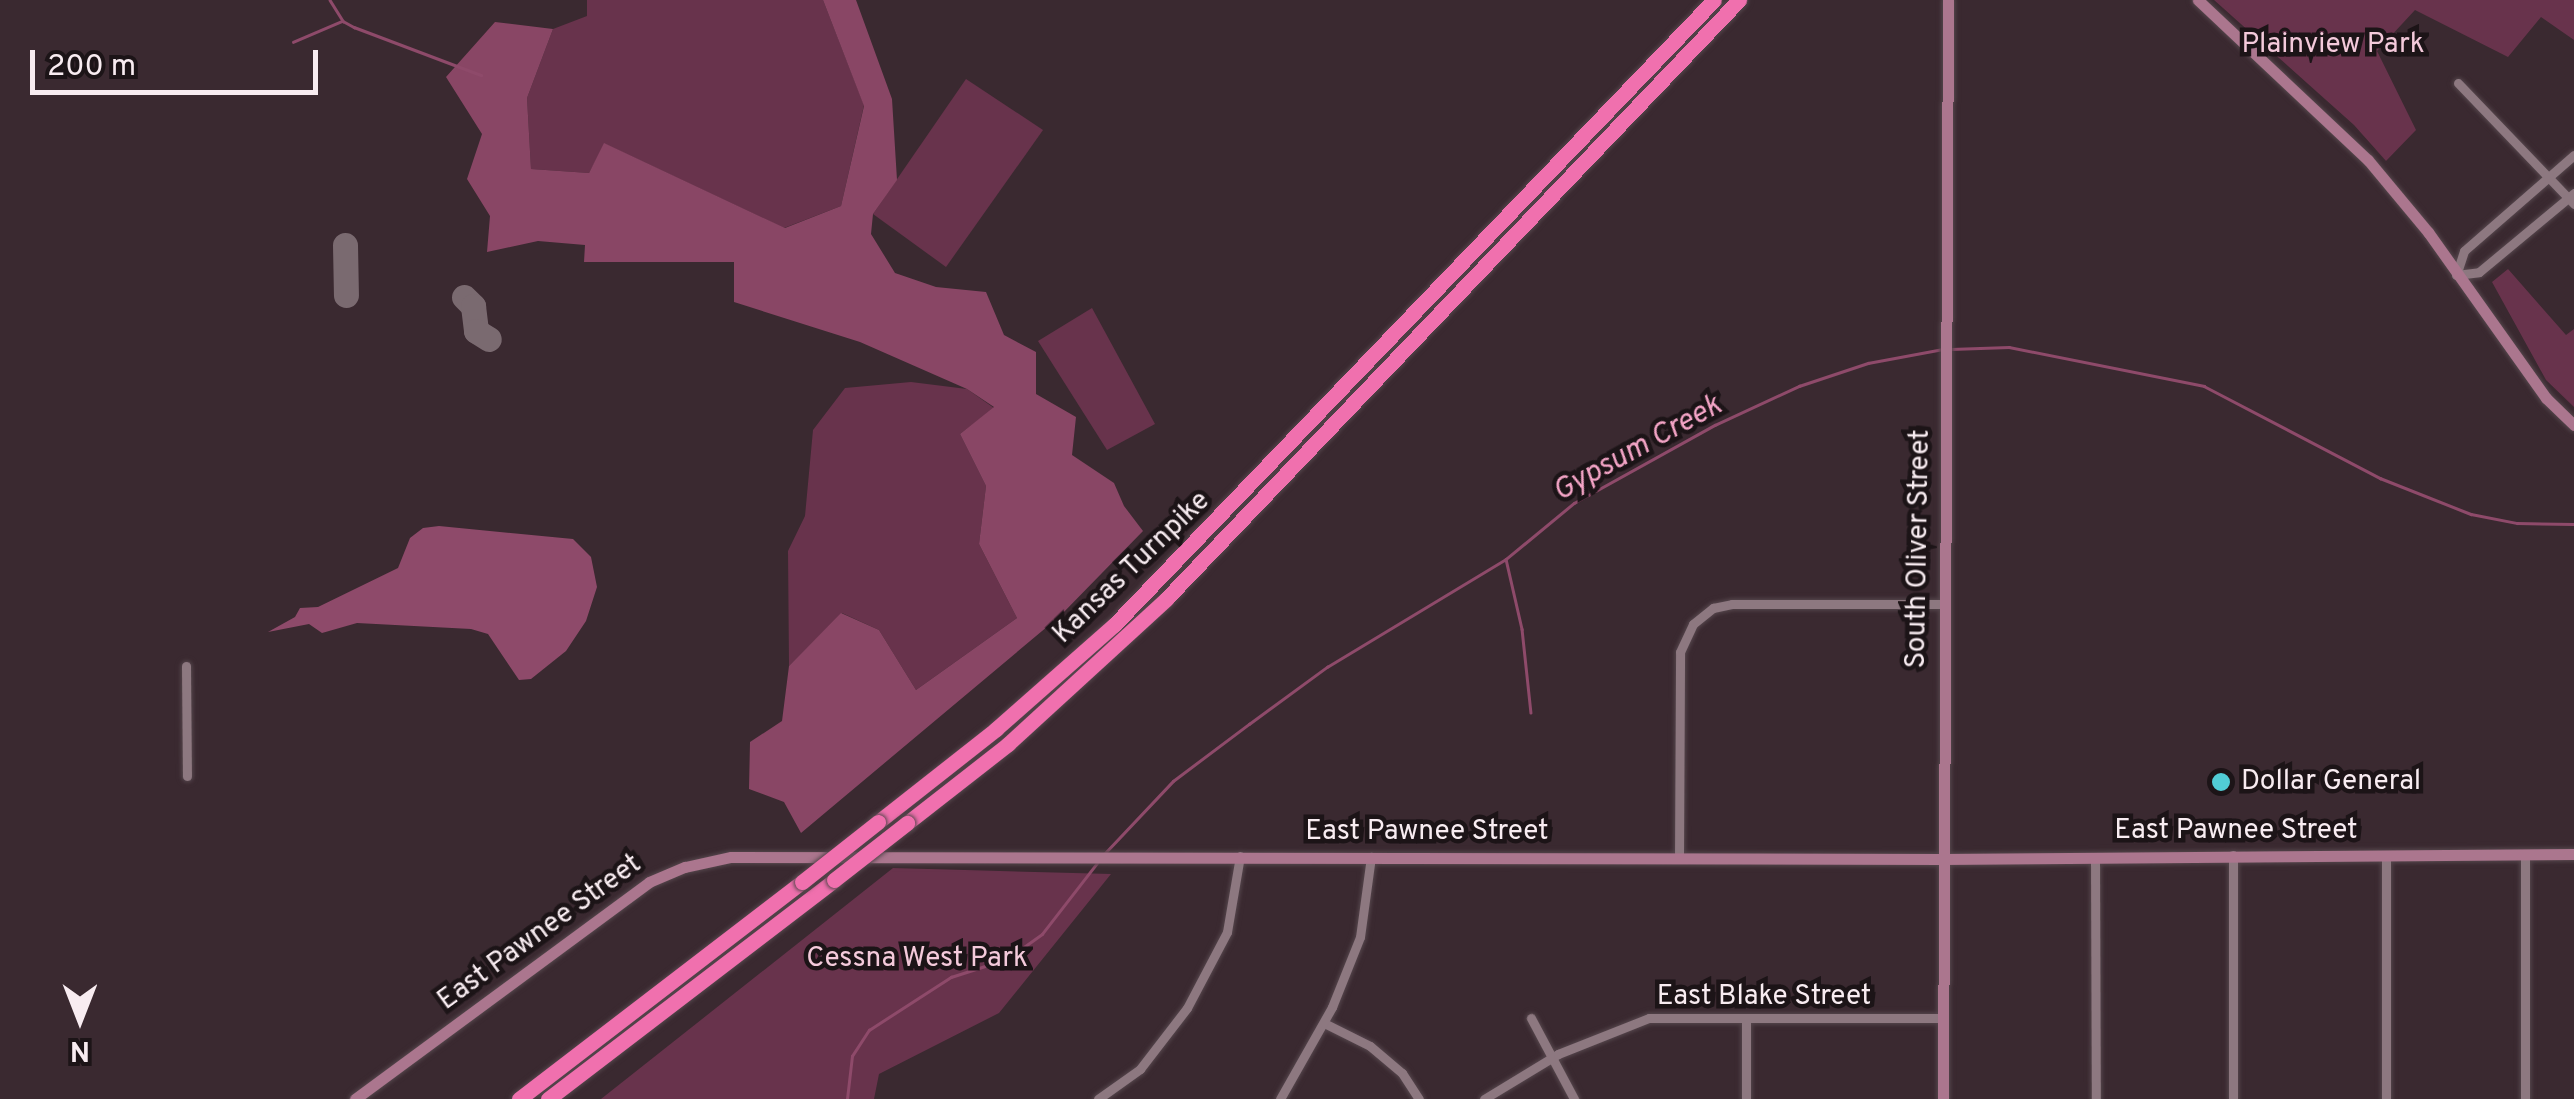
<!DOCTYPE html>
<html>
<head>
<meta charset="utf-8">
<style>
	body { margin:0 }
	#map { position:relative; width:2574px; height:1099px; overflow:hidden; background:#3a2930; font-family:Overpass,sans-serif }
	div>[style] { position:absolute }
	.green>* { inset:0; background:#68334c }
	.forest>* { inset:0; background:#894665 }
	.water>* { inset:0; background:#8e4a6a }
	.stream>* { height:2.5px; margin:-1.25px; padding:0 1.25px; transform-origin:1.25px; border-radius:1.25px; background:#8e4a6a }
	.taxiway>* { height:25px; margin:-12.5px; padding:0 12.5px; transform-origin:12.5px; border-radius:12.5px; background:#7a6a70 }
	.roads { filter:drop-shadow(0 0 2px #55464c) drop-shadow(0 0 2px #55464c) }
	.street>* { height:9px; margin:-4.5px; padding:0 4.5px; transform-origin:4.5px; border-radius:4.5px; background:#8d7880 }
	.secondary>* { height:11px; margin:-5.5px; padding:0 5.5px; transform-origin:5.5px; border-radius:5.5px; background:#ab768e }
	.highway>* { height:15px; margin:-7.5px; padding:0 7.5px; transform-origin:7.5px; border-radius:7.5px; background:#f070ae }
	.bridges { filter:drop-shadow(0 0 2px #55464c) drop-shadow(0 0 2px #55464c) }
	.highway-bridge>* { height:15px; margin:-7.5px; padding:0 7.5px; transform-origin:7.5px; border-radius:7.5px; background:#f070ae }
	.dots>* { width:28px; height:28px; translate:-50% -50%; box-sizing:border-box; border:5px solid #1c1417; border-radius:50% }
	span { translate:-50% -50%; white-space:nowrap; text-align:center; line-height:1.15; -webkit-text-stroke:9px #1c1417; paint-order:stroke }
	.park-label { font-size:28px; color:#f4cadb }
	.street-label { font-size:28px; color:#f8ecf1 }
	.poi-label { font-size:28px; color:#f8ecf1 }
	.left { translate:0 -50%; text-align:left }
	.water-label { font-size:30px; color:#f5a5c7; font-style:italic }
	.north { position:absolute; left:30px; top:969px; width:100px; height:100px; -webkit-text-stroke:8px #1c1417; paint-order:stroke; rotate:180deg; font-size:28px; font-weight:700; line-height:40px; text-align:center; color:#f8ecf1 }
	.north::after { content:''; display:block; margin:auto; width:35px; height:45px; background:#f8ecf1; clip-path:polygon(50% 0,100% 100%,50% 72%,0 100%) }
	.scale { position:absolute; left:30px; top:50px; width:288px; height:45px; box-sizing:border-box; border:5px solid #f8ecf1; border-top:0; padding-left:12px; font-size:30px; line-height:35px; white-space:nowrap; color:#f8ecf1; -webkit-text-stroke:8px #1c1417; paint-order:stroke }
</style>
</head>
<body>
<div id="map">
	<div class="green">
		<i style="clip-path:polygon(587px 0,823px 0,864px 105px,841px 206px,784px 228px,605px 144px,589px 173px,531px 169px,527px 98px,553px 29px,587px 16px)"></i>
		<i style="clip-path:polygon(2214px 0,2574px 0,2574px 40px,2541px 17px,2508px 57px,2415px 10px,2377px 51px,2416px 130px,2386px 161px,2354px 125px)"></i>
		<i style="clip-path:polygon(966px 79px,1043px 130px,946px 267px,873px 214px)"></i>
		<i style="clip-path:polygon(2508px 269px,2566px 335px,2574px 329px,2574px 407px,2546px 380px,2492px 282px)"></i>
		<i style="clip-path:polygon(1092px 308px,1155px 424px,1107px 450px,1038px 341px)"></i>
		<i style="clip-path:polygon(911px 382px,967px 389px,994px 408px,960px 434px,986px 486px,979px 544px,1017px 618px,916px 690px,879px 630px,842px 613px,789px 666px,788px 551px,805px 516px,813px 430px,845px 388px)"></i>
		<i style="clip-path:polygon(893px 868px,1111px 874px,999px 1013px,879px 1074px,874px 1099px,601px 1099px)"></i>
	</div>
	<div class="forest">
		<i style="clip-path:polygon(823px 0,856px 0,892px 99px,897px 180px,873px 214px,871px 234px,895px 273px,936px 287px,986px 292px,1004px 335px,1036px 352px,1036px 394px,1076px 417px,1072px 455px,1114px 483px,1124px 506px,1143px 531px,1060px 616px,801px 833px,784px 802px,749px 789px,750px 742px,782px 721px,789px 666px,841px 613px,879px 630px,916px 690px,1017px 618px,979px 544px,986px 486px,960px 434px,994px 407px,967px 389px,860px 342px,734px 302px,734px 262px,584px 262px,585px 245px,538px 241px,487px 252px,490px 216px,467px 179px,482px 134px,446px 77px,495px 22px,553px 29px,527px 98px,531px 169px,589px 173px,604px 143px,785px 228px,841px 206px,864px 106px)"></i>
	</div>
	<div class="water">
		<i style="clip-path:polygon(439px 526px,573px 539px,591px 557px,597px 587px,586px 621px,566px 651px,531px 679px,519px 680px,488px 634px,471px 629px,357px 623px,322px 633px,309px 624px,268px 632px,295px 617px,300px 608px,318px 607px,398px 568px,410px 538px,423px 528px)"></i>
	</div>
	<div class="stream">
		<i style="left:330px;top:0;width:25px;rotate:58deg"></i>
		<i style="left:343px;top:21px;width:13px;rotate:29deg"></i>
		<i style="left:354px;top:27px;width:136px;rotate:20.7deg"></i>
		<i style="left:293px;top:42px;width:53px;rotate:-23.2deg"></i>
		<i style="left:1951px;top:349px;width:58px;rotate:-2deg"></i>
		<i style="left:2009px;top:347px;width:199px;rotate:11.3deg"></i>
		<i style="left:2204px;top:386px;width:199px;rotate:27.6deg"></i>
		<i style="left:2380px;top:478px;width:98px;rotate:21.6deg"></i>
		<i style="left:2471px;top:514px;width:47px;rotate:11.1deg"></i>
		<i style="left:2517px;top:523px;width:57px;rotate:1deg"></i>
		<i style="left:1506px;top:559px;width:72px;rotate:77.1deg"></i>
		<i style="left:1522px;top:629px;width:84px;rotate:83.9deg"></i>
		<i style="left:1105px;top:853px;width:99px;rotate:-46.6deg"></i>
		<i style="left:1173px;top:781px;width:95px;rotate:-36.9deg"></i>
		<i style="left:1249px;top:724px;width:97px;rotate:-36.2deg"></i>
		<i style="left:1327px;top:667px;width:209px;rotate:-31.1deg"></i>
		<i style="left:1506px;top:559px;width:88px;rotate:-39.5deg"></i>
		<i style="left:1574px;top:503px;width:161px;rotate:-29deg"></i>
		<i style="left:1715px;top:425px;width:93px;rotate:-24.9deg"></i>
		<i style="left:1799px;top:386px;width:73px;rotate:-18.4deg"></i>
		<i style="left:1868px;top:363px;width:76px;rotate:-10.6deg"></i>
		<i style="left:847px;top:1099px;width:43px;rotate:-83.4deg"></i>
		<i style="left:852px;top:1056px;width:31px;rotate:-57deg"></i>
		<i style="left:869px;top:1030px;width:98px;rotate:-32.9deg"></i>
		<i style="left:951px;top:977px;width:59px;rotate:-17.8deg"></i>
		<i style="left:1007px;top:959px;width:43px;rotate:-35.5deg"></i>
		<i style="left:1042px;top:934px;width:90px;rotate:-52.2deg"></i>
	</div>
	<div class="taxiway">
		<i style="left:345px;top:245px;width:50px;rotate:88.9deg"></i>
		<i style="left:464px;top:297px;width:13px;rotate:45deg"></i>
		<i style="left:473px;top:306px;width:25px;rotate:83deg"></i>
		<i style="left:476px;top:331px;width:15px;rotate:32deg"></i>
	</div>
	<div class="roads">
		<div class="street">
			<i style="left:2458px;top:83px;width:168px;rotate:46.2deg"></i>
			<i style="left:2574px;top:155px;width:146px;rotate:138.9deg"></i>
			<i style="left:2464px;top:251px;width:25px;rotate:108deg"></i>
			<i style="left:2456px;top:275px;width:23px;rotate:-7deg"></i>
			<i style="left:2479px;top:272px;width:124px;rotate:-39.7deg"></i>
			<i style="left:186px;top:666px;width:110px;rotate:89.5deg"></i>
			<i style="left:2525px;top:854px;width:245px;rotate:90deg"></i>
			<i style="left:2386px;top:855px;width:244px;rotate:90deg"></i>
			<i style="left:2095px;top:857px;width:242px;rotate:89.8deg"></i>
			<i style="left:1679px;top:858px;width:206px;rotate:-89.7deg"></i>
			<i style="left:1680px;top:652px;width:31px;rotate:-65deg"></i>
			<i style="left:1693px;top:624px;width:26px;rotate:-39deg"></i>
			<i style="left:1713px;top:608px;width:19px;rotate:-12deg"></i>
			<i style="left:1732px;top:604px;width:212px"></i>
			<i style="left:1531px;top:1018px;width:92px;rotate:62deg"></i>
			<i style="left:1324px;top:1023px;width:51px;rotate:26.6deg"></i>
			<i style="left:1370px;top:1046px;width:42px;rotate:40.2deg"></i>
			<i style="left:1402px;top:1073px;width:31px;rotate:57deg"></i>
			<i style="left:1098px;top:1099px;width:52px;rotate:-35.5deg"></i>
			<i style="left:1140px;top:1069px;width:77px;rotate:-52.4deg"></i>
			<i style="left:1187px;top:1008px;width:86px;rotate:-62.2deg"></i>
			<i style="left:1227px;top:932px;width:77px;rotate:-80.3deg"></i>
			<i style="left:1280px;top:1099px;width:106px;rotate:-60.5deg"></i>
			<i style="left:1332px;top:1007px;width:75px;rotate:-68.2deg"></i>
			<i style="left:1360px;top:937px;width:81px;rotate:-82.2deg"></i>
			<i style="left:1484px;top:1099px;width:87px;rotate:-31.3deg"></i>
			<i style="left:1558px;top:1054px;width:98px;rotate:-21.6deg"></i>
			<i style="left:1649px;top:1018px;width:294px"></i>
			<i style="left:1746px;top:1099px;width:80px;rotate:-90deg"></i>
			<i style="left:2233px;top:1099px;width:244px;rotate:-90deg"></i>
		</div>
		<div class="secondary">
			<i style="left:2198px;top:0;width:233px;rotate:43.3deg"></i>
			<i style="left:2368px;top:160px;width:94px;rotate:50.2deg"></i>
			<i style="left:2428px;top:232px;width:204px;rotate:54.6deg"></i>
			<i style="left:2546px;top:398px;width:39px;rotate:44deg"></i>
			<i style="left:355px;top:1099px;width:365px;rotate:-36.4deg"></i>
			<i style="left:649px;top:882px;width:39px;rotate:-23deg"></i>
			<i style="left:685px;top:867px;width:47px;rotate:-12.3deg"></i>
			<i style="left:731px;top:857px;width:1211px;rotate:0.09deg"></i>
			<i style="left:1942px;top:859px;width:632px;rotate:-0.45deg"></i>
			<i style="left:1943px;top:1099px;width:1099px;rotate:-89.74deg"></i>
		</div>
		<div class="highway">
			<i style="left:878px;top:822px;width:150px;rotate:-38.2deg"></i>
			<i style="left:996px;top:729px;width:157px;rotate:-41.4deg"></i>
			<i style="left:1114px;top:625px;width:866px;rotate:-46.17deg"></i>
			<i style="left:907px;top:823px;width:128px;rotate:-38deg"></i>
			<i style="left:1008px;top:744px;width:214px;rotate:-42.5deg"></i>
			<i style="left:1166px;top:599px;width:829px;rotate:-46.27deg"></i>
			<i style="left:519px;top:1099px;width:357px;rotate:-37.5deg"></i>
			<i style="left:548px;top:1099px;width:360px;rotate:-37.4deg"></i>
		</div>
	</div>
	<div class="bridges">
		<div class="highway-bridge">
			<i style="left:834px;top:880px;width:93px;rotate:-38deg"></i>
			<i style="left:802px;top:882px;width:97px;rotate:-38.3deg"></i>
		</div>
	</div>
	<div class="dots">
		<i style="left:2221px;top:782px;background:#51ccd5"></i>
	</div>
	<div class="park-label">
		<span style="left:2333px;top:45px">Plainview Park</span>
		<span style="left:917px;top:959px">Cessna West Park</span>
	</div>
	<div class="street-label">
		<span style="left:1919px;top:549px;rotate:-89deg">South Oliver Street</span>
		<span style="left:1132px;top:568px;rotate:-44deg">Kansas Turnpike</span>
		<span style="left:2236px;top:831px">East Pawnee Street</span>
		<span style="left:1427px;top:832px">East Pawnee Street</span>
		<span style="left:540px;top:933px;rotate:-36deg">East Pawnee Street</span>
		<span style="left:1764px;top:997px">East Blake Street</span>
	</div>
	<div class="poi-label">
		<span class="left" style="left:2241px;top:782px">Dollar General</span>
	</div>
	<div class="water-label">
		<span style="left:1638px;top:450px;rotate:-29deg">Gypsum Creek</span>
	</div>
	<div class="north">N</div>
	<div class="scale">200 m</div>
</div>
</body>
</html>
